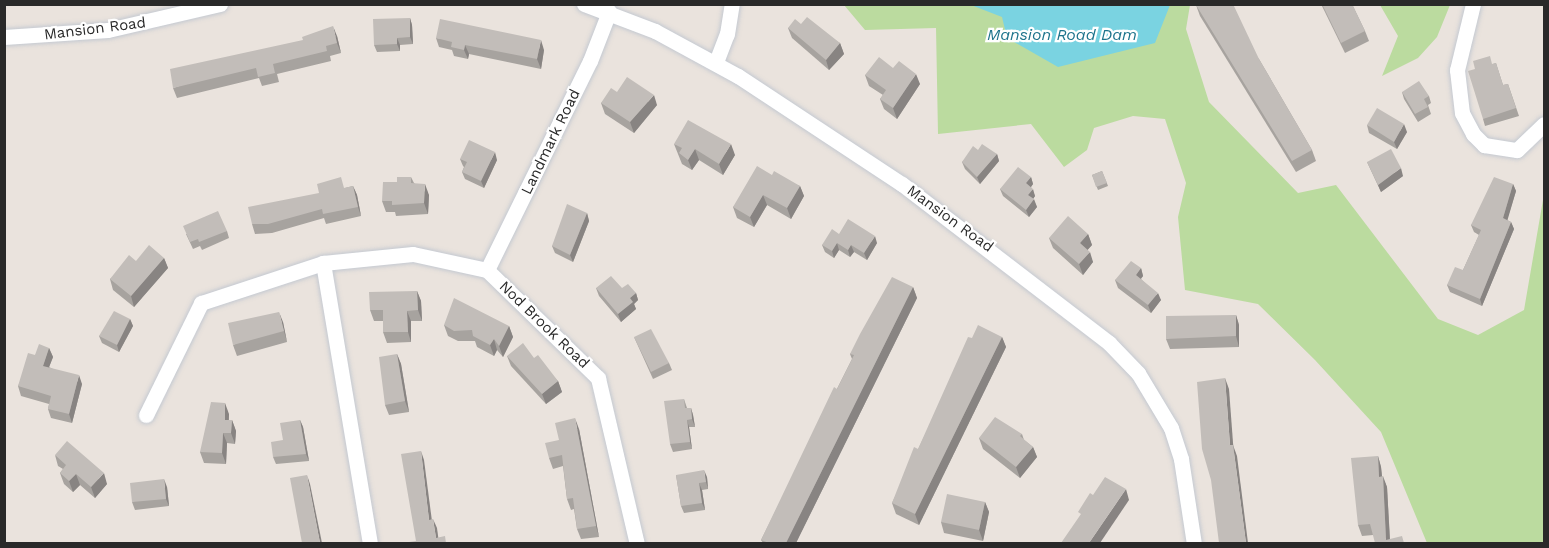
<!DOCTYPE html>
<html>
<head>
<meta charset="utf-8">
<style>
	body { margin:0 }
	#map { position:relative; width:1549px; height:548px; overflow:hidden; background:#eae3dd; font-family:"Work Sans",sans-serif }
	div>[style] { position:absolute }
	.green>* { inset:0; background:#bbdb9f }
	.water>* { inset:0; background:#7ad3e1 }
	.roads { filter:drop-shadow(0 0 2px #c4c9d1) drop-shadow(0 0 2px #c4c9d1) }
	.minor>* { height:15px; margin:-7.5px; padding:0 7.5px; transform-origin:7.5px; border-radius:7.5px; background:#fff }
	.wall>* { inset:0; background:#a7a39f }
	.shaded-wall>* { inset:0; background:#888482 }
	.building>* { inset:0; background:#c2bdb9 }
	span { translate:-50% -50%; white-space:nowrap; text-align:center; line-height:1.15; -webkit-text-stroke:4.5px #fff; paint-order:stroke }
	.street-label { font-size:15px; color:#292929 }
	.water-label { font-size:16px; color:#1c738b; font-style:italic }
	.frame { position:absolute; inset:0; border:6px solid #292929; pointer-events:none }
</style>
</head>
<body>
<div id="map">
	<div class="green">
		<i style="clip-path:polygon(844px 5px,1190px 5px,1186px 29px,1209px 102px,1298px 193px,1336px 185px,1438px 319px,1478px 335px,1524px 310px,1544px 194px,1544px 543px,1427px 543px,1381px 432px,1315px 360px,1258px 304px,1185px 290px,1178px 217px,1186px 183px,1165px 119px,1133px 116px,1094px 128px,1087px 150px,1064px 167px,1031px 124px,938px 134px,936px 28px,865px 30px)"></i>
		<i style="clip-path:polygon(1380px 5px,1450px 5px,1437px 37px,1418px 58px,1382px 76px,1398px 36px)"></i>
	</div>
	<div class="water">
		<i style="clip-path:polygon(971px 5px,1170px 4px,1170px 5px,1155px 43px,1058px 67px,1007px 38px,1002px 17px)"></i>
	</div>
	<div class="roads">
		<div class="minor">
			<i style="left:584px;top:4px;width:76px;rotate:20.8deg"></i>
			<i style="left:655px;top:31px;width:94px;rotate:28.5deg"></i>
			<i style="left:738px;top:76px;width:196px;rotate:33.4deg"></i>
			<i style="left:902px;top:184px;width:261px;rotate:37.5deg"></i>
			<i style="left:1109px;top:343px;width:42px;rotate:46deg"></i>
			<i style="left:1138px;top:373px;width:64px;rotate:59deg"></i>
			<i style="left:1171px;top:428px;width:33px;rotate:72deg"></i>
			<i style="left:1181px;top:459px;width:86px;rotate:81.3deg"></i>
			<i style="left:1473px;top:4px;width:68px;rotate:103.6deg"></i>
			<i style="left:1457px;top:70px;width:43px;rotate:83.4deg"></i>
			<i style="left:1462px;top:113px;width:24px;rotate:62deg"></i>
			<i style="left:1473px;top:134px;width:16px;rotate:45deg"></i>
			<i style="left:1484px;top:145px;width:33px;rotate:9deg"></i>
			<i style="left:1517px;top:150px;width:37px;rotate:-44deg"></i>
			<i style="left:4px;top:37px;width:104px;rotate:-3.9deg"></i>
			<i style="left:108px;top:30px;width:115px;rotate:-13.1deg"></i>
			<i style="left:716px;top:62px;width:30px;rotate:-69deg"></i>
			<i style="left:727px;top:34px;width:30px;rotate:-81deg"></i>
			<i style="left:323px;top:263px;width:285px;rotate:80.5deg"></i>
			<i style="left:487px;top:270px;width:233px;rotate:-63.8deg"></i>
			<i style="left:590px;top:61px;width:53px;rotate:-68.8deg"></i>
			<i style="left:146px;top:415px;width:125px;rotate:-63.8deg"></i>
			<i style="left:201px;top:303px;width:128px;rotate:-18.2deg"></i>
			<i style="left:323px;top:263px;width:90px;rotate:-5.7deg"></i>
			<i style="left:413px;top:254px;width:76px;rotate:12.2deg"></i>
			<i style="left:487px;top:270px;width:155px;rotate:44.2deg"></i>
			<i style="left:598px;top:378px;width:171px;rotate:76.8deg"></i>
		</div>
	</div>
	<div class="wall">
		<i style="clip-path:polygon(1321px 4px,1352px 4px,1365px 31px,1369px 41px,1345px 53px)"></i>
		<i style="clip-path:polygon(1196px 5px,1259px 59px,1312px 150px,1316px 161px,1296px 172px,1200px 16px)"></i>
		<i style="clip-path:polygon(410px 18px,412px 25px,413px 44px,400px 45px,400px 51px,377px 52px,374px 45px)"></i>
		<i style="clip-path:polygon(801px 24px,840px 43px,844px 54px,829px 70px,792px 38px,788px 28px)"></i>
		<i style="clip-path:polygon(337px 36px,341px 53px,330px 56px,331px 61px,277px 74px,279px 82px,262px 86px,259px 78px,177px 98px,173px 88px)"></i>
		<i style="clip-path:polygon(436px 38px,544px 50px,541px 69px,469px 54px,468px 59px,454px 56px,452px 50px,439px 47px)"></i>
		<i style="clip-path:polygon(1496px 63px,1503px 85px,1508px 84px,1519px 116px,1485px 126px,1483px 119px,1493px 64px)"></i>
		<i style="clip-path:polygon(893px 68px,920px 84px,897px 119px,884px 109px,880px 99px,883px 95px,869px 86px,865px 75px)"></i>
		<i style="clip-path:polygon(617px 92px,657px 105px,634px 133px,605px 114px,601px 103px)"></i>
		<i style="clip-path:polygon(1402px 92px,1429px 96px,1431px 103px,1428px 105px,1431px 114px,1418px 122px,1404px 99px)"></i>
		<i style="clip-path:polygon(1367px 125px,1407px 132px,1397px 149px,1369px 133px)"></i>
		<i style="clip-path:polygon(674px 144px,735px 155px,723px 175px,699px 160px,692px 170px,682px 164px)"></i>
		<i style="clip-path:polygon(978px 150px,997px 154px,999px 161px,980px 184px,965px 169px,962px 162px)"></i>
		<i style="clip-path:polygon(460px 159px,497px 160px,484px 188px,465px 179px,462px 172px,464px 167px,463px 166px)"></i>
		<i style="clip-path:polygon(1367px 162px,1403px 176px,1381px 192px)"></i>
		<i style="clip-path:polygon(1102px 171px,1108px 186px,1098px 190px,1092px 175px)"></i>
		<i style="clip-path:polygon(772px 175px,800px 186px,804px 196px,791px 219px,767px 205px,754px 227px,737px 218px,733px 207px)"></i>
		<i style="clip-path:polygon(411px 177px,414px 183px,429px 195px,428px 214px,396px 216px,395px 212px,386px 212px,382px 201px,397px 182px)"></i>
		<i style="clip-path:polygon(1031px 177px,1033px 184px,1031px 187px,1035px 196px,1033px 199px,1037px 207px,1029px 217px,1003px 196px,1000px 189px)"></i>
		<i style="clip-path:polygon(1513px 184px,1516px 191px,1507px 220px,1511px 222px,1514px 229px,1482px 306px,1450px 292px,1447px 285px,1463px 270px,1479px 235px,1474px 232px,1471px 225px)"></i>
		<i style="clip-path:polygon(353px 186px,357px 195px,361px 216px,326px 224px,324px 218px,272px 233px,255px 234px,252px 224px,345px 188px)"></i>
		<i style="clip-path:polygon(587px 213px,589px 221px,573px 262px,555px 253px,552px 246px)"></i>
		<i style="clip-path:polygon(227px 231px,229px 238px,202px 250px,200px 246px,193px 249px,186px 234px)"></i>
		<i style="clip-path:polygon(839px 234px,877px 243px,867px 260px,854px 252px,850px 257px,839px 250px,834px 258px,825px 252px,822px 245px)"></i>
		<i style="clip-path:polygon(1088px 234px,1092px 245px,1087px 250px,1093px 262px,1083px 275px,1053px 248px,1049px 238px)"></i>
		<i style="clip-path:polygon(164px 258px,168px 268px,134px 307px,113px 290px,110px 279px,136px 261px)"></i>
		<i style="clip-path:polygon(1141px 268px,1143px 276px,1141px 279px,1161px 300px,1151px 313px,1118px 288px,1115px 280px)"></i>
		<i style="clip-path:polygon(913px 287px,917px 298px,796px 543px,763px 543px,761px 540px,852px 359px,850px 354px)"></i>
		<i style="clip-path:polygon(596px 288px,622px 288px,636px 293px,638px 300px,634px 304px,636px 309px,621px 322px,599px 296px)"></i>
		<i style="clip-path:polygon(417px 291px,421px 301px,422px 321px,411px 321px,411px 342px,387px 343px,383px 332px,383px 321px,374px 321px,370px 310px)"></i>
		<i style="clip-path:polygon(1236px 315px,1239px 325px,1239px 347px,1170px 349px,1166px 339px)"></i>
		<i style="clip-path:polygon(130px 319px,133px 326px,119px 352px,102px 343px,99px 336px)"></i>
		<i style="clip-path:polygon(283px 322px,287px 342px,237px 356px,233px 345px)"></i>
		<i style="clip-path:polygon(444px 325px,509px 326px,513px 337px,503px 357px,497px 350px,494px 356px,477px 347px,475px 341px,458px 341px,448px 336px)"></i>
		<i style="clip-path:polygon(634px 337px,669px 363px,672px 370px,653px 379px)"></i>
		<i style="clip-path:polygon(1002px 337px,1006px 347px,919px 525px,896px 514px,892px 503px,972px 338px)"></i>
		<i style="clip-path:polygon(49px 348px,53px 357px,49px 367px,82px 384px,72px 423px,51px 418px,48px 409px,49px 404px,21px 396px,18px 386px,35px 355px)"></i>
		<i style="clip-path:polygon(397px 354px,401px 364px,409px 412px,389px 415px,385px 405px)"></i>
		<i style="clip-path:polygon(507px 356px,534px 358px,558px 381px,562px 392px,546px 404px,511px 366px)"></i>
		<i style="clip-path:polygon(684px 399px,687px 408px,691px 408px,693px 415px,695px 427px,689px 427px,692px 449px,673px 452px,670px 444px)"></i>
		<i style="clip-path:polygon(229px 414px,229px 420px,232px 420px,236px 431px,235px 444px,227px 443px,226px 464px,204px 463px,200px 452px)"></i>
		<i style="clip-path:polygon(300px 420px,303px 427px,309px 461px,276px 464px,273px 457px)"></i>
		<i style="clip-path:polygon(579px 429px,599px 537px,581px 539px,577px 529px,574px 509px,571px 510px,567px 499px,563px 466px,553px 469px,549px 458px,559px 440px)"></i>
		<i style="clip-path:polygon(1022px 434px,1024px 440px,1033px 447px,1037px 457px,1020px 478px,983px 449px,979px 438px)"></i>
		<i style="clip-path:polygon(55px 455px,107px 484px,95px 498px,80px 485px,73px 492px,64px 484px,60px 473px,63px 469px,58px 466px)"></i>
		<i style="clip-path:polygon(1378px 456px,1381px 467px,1382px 476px,1387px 487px,1390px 539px,1405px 543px,1373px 535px,1362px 536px,1358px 525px)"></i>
		<i style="clip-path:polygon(676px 475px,707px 477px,708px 489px,702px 490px,705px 510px,684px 513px,681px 506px)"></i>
		<i style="clip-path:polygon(167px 487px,169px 506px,135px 510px,132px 502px)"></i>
		<i style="clip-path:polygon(985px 502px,989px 512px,983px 541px,944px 533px,941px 522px)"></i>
	</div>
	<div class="shaded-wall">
		<i style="clip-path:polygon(410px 18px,412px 25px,413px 44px,410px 37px)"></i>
		<i style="clip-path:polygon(333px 26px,337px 36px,341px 53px,337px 43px)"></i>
		<i style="clip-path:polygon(397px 38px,400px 45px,400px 51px,397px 44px)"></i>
		<i style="clip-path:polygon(541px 40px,544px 50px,541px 69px,537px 59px)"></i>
		<i style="clip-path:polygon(840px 43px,844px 54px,829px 70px,826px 60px)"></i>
		<i style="clip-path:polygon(465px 45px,469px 54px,468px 59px,464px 50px)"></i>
		<i style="clip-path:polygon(916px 74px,920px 84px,897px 119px,893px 108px)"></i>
		<i style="clip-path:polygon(654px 95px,657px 105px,634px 133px,630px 122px)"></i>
		<i style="clip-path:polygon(1404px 124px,1407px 132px,1397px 149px,1394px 142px)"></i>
		<i style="clip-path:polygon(731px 144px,735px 155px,723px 175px,719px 164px)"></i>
		<i style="clip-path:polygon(695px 149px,699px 160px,692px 170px,688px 160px)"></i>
		<i style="clip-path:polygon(495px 152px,497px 160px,484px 188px,481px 181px)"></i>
		<i style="clip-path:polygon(997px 154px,999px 161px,980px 184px,977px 177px)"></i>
		<i style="clip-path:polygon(1401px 168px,1403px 176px,1381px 192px,1378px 185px)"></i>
		<i style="clip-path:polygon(1031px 177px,1033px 184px,1028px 191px,1026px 183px)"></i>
		<i style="clip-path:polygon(425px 184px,429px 195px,428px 214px,424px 203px)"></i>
		<i style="clip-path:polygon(1513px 184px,1516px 191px,1506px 225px,1503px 218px)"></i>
		<i style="clip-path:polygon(353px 186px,357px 195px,361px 216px,358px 207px)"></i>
		<i style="clip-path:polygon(800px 186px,804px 196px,791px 219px,787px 208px)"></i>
		<i style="clip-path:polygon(1033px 189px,1035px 196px,1031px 202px,1028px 195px)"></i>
		<i style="clip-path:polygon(763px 195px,767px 205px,754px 227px,750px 217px)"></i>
		<i style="clip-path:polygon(1034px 199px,1037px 207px,1029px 217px,1026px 210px)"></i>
		<i style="clip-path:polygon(587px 213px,589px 221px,573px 262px,570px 255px)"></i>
		<i style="clip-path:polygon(1511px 222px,1514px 229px,1482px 306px,1480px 299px)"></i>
		<i style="clip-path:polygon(1088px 234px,1092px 245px,1084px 254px,1080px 243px)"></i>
		<i style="clip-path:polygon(875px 236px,877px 243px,867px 260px,864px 253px)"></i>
		<i style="clip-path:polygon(837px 243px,839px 250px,834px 258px,832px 251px)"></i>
		<i style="clip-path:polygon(851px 245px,854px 252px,850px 257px,848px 250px)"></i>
		<i style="clip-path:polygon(1090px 252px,1093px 262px,1083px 275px,1079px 264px)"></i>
		<i style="clip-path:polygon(164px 258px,168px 268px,134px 307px,131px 296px)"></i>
		<i style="clip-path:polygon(1141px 268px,1143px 276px,1138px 282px,1136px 275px)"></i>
		<i style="clip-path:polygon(913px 287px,917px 298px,796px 543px,786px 543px)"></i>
		<i style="clip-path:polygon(417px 291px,421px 301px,422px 321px,418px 310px)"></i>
		<i style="clip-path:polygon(636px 293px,638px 300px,634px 304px,636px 309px,621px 322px,618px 314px,630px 298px)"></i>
		<i style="clip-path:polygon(1158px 293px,1161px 300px,1151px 313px,1148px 305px)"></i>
		<i style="clip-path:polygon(407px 311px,411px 321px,411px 342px,408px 332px)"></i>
		<i style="clip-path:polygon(279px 312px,283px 322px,287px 342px,284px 331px)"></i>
		<i style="clip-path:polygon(1236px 315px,1239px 325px,1239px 347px,1236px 336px)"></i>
		<i style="clip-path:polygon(130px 319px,133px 326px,119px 352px,117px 345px)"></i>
		<i style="clip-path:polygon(509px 326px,513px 337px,503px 357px,499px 346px)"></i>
		<i style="clip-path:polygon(1002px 337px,1006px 347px,919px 525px,915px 514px)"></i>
		<i style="clip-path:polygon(494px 339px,497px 350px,494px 356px,490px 345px)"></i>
		<i style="clip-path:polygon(49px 348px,53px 357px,46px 375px,43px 366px)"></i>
		<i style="clip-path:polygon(397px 354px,401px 364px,409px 412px,405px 401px)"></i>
		<i style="clip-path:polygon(79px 375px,82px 384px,72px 423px,69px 414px)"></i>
		<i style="clip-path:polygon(1225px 378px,1229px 389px,1234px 456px,1230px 445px)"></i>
		<i style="clip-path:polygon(558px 381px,562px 392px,546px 404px,542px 394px)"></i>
		<i style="clip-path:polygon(225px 403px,229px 414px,228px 430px,225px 420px)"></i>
		<i style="clip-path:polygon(691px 408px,693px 415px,695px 427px,692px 419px)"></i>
		<i style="clip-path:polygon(575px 418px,579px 429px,599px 537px,596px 526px)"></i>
		<i style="clip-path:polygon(232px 420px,236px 431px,235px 444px,231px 433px)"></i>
		<i style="clip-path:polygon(300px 420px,303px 427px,309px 461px,306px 454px)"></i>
		<i style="clip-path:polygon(687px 420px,689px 427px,692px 449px,690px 442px)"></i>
		<i style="clip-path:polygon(223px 433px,227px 443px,226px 464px,222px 453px)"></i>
		<i style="clip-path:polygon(1233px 445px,1237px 456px,1248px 543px,1246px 543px)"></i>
		<i style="clip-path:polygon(1033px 447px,1037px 457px,1020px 478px,1016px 467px)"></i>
		<i style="clip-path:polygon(421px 451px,424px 460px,433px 529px,429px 520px)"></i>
		<i style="clip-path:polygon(1378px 456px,1381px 467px,1383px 487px,1379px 477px)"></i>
		<i style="clip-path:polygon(704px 470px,707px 477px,708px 489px,706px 482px)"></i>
		<i style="clip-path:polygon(104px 473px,107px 484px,95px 498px,91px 487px)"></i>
		<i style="clip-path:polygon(76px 474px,80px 485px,73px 492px,69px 481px)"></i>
		<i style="clip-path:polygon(307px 475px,310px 484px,322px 543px,320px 543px)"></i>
		<i style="clip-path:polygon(1383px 476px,1387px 487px,1390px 543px,1386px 540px)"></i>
		<i style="clip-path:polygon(164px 479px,167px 487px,169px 506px,166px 499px)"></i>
		<i style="clip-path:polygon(699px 483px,702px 490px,705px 510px,702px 503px)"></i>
		<i style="clip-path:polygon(1126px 489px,1129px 500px,1100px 543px,1089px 543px)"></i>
		<i style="clip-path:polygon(985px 502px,989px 512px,983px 541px,979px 530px)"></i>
		<i style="clip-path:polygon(433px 519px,437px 528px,439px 543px,436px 538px)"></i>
	</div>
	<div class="building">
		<i style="clip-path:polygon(1197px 4px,1233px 4px,1259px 59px,1312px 150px,1292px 161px,1196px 5px)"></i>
		<i style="clip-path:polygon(1322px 4px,1352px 4px,1365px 31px,1341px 43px)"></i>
		<i style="clip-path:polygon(807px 17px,840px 43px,826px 60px,788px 28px,795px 19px,801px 24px)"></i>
		<i style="clip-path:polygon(410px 18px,410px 37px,397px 38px,397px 44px,374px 45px,373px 19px)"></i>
		<i style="clip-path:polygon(440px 19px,541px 40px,537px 59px,465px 45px,464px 50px,451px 47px,452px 42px,436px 38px)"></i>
		<i style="clip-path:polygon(333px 26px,337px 43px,326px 46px,327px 51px,273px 64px,275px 73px,258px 77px,256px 68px,173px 88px,170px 69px,303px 40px,302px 37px)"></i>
		<i style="clip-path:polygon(1490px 56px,1492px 64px,1496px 63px,1503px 85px,1508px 84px,1516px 108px,1483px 119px,1468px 71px,1475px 69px,1473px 61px)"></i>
		<i style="clip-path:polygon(879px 57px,893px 68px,899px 61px,916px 74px,893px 108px,880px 99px,886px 90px,865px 75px)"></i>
		<i style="clip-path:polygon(627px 77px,654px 95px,630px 122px,601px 103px,611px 88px,617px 92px)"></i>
		<i style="clip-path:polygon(1419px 81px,1429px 96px,1424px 99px,1428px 107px,1415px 114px,1402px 92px)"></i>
		<i style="clip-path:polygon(1377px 108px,1404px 124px,1394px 142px,1367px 125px)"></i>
		<i style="clip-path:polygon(688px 120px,731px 144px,719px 164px,695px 149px,688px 160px,679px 153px,682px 148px,674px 144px)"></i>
		<i style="clip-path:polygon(469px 140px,495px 152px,481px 181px,462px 172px,467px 162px,460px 159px)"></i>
		<i style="clip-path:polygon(982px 144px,997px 154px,977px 177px,962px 162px,973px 146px,978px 150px)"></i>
		<i style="clip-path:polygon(1391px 149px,1401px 168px,1378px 185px,1367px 162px)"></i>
		<i style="clip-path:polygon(757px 166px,772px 175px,774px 171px,800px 186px,787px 208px,763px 195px,750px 217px,733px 207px)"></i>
		<i style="clip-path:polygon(1018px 167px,1031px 177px,1026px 183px,1033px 189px,1028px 195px,1034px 199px,1026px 210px,1000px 189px)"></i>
		<i style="clip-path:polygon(1102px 171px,1107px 183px,1096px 187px,1092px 175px)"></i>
		<i style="clip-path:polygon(341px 177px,344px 188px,353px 186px,358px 207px,323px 214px,322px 209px,268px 224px,252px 224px,248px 207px,319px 193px,317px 184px)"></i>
		<i style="clip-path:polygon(397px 177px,411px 177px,411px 183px,425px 184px,424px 203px,392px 205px,392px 201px,382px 201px,383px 182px,397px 182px)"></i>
		<i style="clip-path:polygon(1494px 177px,1513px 184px,1503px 218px,1511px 222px,1480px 299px,1447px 285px,1455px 267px,1463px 270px,1481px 230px,1471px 225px)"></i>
		<i style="clip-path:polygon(567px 204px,587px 213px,570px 255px,552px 246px)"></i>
		<i style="clip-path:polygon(218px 211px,227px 231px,199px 242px,198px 239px,190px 242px,183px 226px)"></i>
		<i style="clip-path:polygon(1068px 216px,1088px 234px,1080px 243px,1090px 252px,1079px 264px,1049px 238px)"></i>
		<i style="clip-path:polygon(848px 219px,875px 236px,864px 253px,851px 245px,848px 250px,837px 243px,832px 251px,822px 245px,832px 229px,839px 234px)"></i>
		<i style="clip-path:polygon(149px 245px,164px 258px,131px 296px,110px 279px,129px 255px,136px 261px)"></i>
		<i style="clip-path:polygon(1131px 261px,1141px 268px,1136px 275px,1158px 293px,1148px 305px,1115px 280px)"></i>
		<i style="clip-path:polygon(611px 276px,622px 288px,628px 284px,636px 293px,630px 298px,633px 302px,618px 314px,596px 288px)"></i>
		<i style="clip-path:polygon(892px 277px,913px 287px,786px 543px,769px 543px,761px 540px,834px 387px,837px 389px,854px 355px,850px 354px,860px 334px)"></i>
		<i style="clip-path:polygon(417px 291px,418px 310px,407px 311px,408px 332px,383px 332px,383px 310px,370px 310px,369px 292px)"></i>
		<i style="clip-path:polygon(454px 298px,509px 326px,499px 346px,494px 339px,490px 345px,473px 336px,472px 330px,454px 331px,444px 325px)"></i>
		<i style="clip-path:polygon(114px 311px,130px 319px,117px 345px,99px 336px)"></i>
		<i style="clip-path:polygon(279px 312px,284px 331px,233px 345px,228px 323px)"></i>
		<i style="clip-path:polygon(1236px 315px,1236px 336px,1166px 339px,1166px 316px)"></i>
		<i style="clip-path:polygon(978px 325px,1002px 337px,915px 514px,892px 503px,914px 447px,918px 449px,968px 337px,972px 338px)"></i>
		<i style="clip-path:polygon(651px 329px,669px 363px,651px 372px,634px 337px)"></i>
		<i style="clip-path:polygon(523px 343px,534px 358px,538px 355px,558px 381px,542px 394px,507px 356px)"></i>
		<i style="clip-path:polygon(39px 344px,49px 348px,43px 366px,79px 375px,69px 414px,48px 409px,51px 396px,18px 386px,28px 353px,35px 355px)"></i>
		<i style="clip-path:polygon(397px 354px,405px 401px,385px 405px,379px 357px)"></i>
		<i style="clip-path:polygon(1225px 378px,1230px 445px,1233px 445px,1246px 543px,1219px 543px,1211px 480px,1202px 449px,1197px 382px)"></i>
		<i style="clip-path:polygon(684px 399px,685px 408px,691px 408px,692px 419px,687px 420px,690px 442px,670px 444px,664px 401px)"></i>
		<i style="clip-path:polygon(211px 402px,225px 403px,225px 420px,232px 420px,231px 433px,223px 433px,222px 453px,200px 452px)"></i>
		<i style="clip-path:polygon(995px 417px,1022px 434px,1020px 436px,1033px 447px,1016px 467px,979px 438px)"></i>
		<i style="clip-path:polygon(575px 418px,596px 526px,577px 529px,573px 498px,567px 499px,562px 455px,549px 458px,545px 443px,559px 440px,555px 423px)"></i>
		<i style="clip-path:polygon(300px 420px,306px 454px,273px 457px,271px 442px,283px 440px,280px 423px)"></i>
		<i style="clip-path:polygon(67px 441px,104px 473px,91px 487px,76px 474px,69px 481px,60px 473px,66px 465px,55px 455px)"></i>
		<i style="clip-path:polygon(421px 451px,429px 520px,433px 519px,436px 538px,445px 536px,446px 543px,409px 543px,409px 542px,416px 541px,401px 454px)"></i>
		<i style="clip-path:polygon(1378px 456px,1379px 477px,1383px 476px,1386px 540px,1402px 536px,1404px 543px,1375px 543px,1370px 524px,1358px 525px,1351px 458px)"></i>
		<i style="clip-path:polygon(704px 470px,706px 482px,699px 483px,702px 503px,681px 506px,676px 475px)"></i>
		<i style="clip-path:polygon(307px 475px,320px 543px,302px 543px,290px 478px)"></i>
		<i style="clip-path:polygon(1105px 477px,1126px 489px,1089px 543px,1061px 543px,1081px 514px,1078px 512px,1090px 493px,1093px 495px)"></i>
		<i style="clip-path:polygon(164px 479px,166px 499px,132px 502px,130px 483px)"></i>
		<i style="clip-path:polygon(947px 494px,985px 502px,979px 530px,941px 522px)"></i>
	</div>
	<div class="street-label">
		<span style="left:95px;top:29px;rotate:-7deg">Mansion Road</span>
		<span style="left:551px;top:142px;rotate:-64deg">Landmark Road</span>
		<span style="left:950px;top:219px;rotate:36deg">Mansion Road</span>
		<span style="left:544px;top:325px;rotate:44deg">Nod Brook Road</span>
	</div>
	<div class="water-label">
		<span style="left:1062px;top:35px">Mansion Road Dam</span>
	</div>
	<div class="frame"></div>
</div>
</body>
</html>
